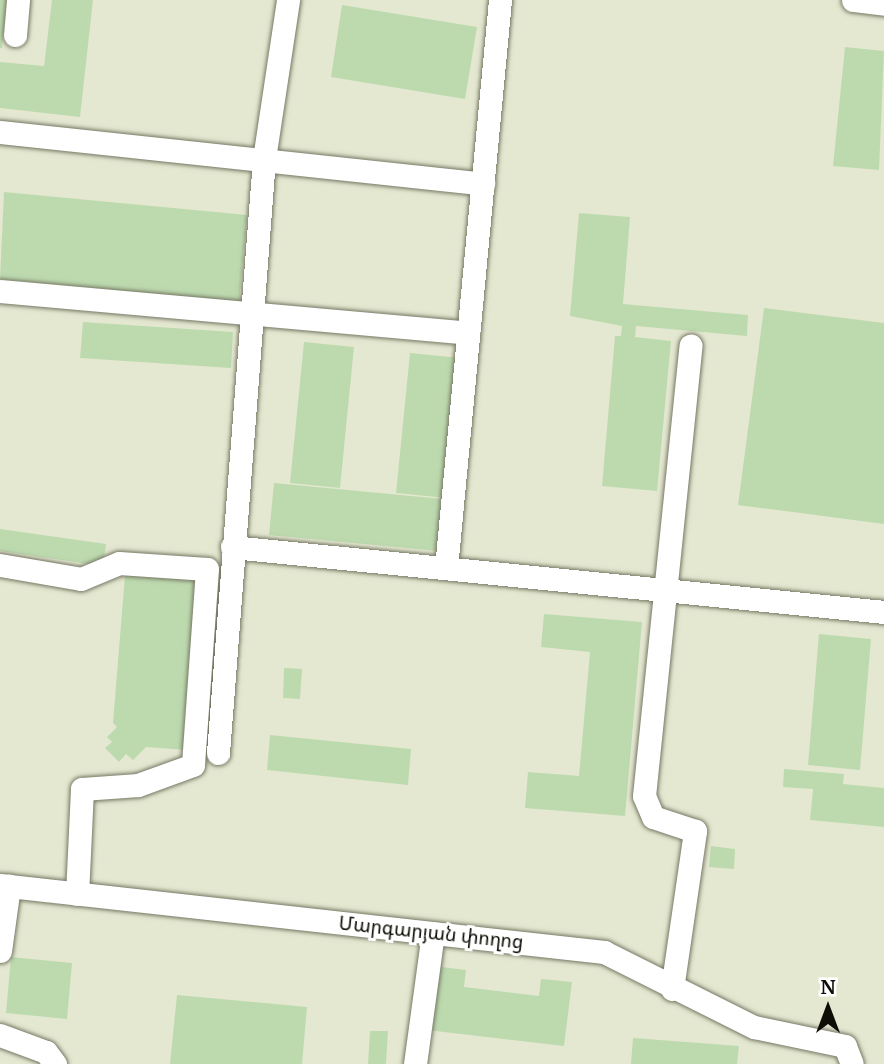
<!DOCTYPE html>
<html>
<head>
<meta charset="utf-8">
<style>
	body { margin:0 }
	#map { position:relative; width:884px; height:1064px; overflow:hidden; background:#e5e8d1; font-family:Merriweather,"Noto Sans Armenian",serif }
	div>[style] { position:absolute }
	.building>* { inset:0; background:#bddaaf }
	.roads { filter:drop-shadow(0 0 2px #767864) drop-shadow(0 0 2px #767864) }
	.minor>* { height:23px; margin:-11.5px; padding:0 11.5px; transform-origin:11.5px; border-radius:11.5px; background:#fff }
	span { translate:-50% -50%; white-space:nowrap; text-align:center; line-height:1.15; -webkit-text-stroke:6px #fff; paint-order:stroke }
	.street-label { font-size:19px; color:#0e0e07 }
	.north { position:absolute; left:793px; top:973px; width:70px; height:70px; -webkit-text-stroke:5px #fff; paint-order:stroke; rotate:0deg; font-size:19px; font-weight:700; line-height:28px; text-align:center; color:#0e0e07 }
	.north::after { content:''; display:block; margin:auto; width:24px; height:32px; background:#0e0e07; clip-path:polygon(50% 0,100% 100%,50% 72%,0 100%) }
</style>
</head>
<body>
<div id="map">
	<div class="building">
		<i style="clip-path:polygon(0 0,7px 0,2px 48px,0 48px)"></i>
		<i style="clip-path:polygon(52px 0,93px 0,80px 117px,0 108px,0 62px,44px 66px)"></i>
		<i style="clip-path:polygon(342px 5px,477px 27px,465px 99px,331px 77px)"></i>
		<i style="clip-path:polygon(845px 47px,884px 51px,879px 170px,833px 166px)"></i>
		<i style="clip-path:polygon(4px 192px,247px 215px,239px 302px,0 279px)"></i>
		<i style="clip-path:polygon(579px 213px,630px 217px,623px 304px,748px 315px,747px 336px,636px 326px,635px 337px,671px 341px,657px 491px,602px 486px,615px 336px,621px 336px,622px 326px,570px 316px)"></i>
		<i style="clip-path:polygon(764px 308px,884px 323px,884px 524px,738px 505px)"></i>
		<i style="clip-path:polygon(83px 322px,233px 332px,231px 368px,80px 358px)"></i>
		<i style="clip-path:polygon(304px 342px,354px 347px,340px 488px,290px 483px)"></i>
		<i style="clip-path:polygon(410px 353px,460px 358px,446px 498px,396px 493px)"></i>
		<i style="clip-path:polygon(274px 483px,443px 499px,438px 551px,269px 535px)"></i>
		<i style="clip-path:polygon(0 529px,106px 544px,103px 566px,0 551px)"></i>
		<i style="clip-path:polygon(125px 575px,200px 581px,187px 750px,146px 747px,133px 760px,126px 754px,119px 762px,105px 748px,112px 742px,107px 737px,117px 727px,113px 723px)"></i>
		<i style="clip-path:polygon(544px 614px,642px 622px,625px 816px,525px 808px,528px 772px,579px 776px,590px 652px,541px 647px)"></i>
		<i style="clip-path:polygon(819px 634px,871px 639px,860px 770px,808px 765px)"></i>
		<i style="clip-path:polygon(284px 668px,302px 669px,300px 699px,283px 698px)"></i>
		<i style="clip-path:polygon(270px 735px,411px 749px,408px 785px,267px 770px)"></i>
		<i style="clip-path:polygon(784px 769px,844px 774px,843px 784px,884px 788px,884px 827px,810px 820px,813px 789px,783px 787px)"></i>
		<i style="clip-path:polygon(711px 846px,735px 849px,734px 869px,709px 867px)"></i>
		<i style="clip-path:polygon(11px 957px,72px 963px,67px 1019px,6px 1013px)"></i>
		<i style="clip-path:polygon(434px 966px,466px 970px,464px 987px,539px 996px,541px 979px,572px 982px,564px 1046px,427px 1030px)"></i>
		<i style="clip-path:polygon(177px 995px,307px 1007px,302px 1064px,170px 1064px)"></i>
		<i style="clip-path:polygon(370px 1031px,388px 1031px,386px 1064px,368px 1064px)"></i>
		<i style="clip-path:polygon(633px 1038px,739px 1046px,737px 1064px,631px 1064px)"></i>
	</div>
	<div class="roads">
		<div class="minor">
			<i style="left:853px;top:0;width:31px;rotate:7deg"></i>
			<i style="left:15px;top:35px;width:35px;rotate:-85deg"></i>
			<i style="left:0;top:132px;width:486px;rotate:6.1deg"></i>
			<i style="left:0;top:291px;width:470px;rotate:5.1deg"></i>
			<i style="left:232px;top:547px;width:655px;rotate:5.69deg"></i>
			<i style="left:0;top:565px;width:82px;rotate:9.8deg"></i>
			<i style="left:81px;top:579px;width:41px;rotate:-22.8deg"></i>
			<i style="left:119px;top:563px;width:88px;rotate:3.9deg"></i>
			<i style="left:207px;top:569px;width:196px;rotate:94.1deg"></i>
			<i style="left:193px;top:765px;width:59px;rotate:160deg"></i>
			<i style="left:138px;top:785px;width:56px;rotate:175.9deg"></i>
			<i style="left:82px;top:789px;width:105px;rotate:92.7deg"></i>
			<i style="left:446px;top:568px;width:571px;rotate:-84.57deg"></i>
			<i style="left:218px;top:753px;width:596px;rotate:-85.57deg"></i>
			<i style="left:264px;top:159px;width:161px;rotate:-81.4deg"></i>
			<i style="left:0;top:885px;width:608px;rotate:6.33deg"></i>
			<i style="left:604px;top:952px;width:168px;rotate:26.6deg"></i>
			<i style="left:754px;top:1027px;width:93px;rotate:11.8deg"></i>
			<i style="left:845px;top:1046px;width:19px;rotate:69deg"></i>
			<i style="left:0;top:951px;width:66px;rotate:-82.1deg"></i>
			<i style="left:672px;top:989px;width:160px;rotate:-81.7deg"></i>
			<i style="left:695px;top:831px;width:44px;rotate:-161.6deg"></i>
			<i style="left:653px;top:817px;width:23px;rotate:-113deg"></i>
			<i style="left:644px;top:796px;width:453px;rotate:-84.1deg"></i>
			<i style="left:0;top:1035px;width:49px;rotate:20.3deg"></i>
			<i style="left:46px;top:1052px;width:15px;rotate:53deg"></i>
			<i style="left:415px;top:1064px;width:132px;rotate:-82.2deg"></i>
		</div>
	</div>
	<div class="street-label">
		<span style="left:431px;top:933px;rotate:6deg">Մարգարյան փողոց</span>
	</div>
	<div class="north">N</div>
</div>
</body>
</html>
